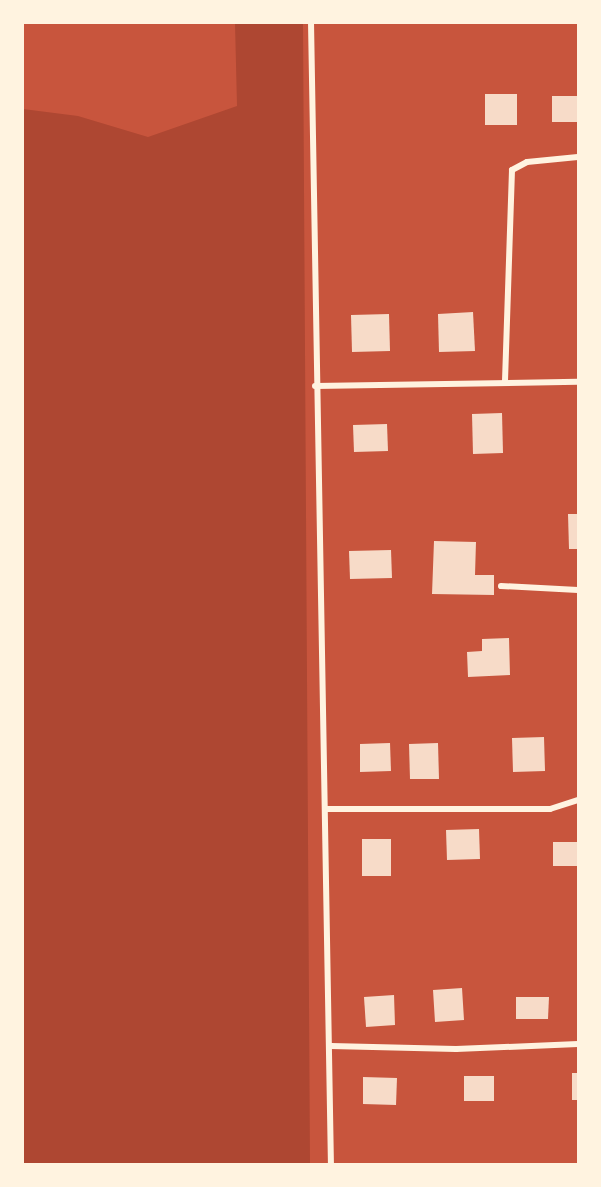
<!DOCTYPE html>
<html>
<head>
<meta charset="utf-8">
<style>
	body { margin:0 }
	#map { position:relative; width:601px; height:1187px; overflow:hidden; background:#c8553d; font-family:Overpass,sans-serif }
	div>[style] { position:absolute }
	.green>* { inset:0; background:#ae4732 }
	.building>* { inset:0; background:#f7dbc8 }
	.minor>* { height:6px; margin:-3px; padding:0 3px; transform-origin:3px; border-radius:3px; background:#fff3e0 }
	span { translate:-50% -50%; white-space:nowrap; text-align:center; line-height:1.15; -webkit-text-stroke:6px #fff3e0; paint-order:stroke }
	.frame { position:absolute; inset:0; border:24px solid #fff3e0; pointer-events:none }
</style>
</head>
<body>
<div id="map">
	<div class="green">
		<i style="clip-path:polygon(235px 23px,303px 23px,310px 1164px,23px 1164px,23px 109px,78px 116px,148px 137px,237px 106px)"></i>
	</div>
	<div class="building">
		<i style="clip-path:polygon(485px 94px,517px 94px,517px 125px,485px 125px)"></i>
		<i style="clip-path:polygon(552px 96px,578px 96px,578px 122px,552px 122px)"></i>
		<i style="clip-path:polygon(473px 312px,475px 351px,439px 352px,438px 314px)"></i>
		<i style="clip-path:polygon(389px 314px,390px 351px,352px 352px,351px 315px)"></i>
		<i style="clip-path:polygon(502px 413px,503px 453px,473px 454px,472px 414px)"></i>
		<i style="clip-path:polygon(387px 424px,388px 451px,354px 452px,353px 425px)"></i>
		<i style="clip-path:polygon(568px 514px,578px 514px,578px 549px,569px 549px)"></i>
		<i style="clip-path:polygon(434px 541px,476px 542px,475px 575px,494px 575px,494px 595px,432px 594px)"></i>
		<i style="clip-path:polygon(391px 550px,392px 578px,350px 579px,349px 551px)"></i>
		<i style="clip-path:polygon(509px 638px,510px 675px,468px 677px,467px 652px,482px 651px,482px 639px)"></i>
		<i style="clip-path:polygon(544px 737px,545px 771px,513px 772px,512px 738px)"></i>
		<i style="clip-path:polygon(390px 743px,391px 771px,360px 772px,360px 744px)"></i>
		<i style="clip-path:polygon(438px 743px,439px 779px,410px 779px,409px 744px)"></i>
		<i style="clip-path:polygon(479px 829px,480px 859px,447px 860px,446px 830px)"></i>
		<i style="clip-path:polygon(362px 839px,391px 839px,391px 876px,362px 876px)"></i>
		<i style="clip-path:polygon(553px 842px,578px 842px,578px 866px,553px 866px)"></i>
		<i style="clip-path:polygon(462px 988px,464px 1020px,435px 1022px,433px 990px)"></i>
		<i style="clip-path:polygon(394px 995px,395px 1025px,366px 1027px,364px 997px)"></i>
		<i style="clip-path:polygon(516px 997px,549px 997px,548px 1019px,516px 1019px)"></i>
		<i style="clip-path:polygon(572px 1073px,578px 1073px,578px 1100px,572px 1100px)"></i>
		<i style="clip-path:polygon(464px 1076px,494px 1076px,494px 1101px,464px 1101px)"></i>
		<i style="clip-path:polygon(363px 1077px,397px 1078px,396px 1105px,363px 1104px)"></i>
	</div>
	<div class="minor">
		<i style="left:311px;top:22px;width:1142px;rotate:89deg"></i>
		<i style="left:505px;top:381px;width:211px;rotate:-88.1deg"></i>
		<i style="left:512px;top:170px;width:17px;rotate:-28deg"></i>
		<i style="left:527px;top:162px;width:51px;rotate:-5.6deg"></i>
		<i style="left:315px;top:386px;width:263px;rotate:-0.9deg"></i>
		<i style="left:501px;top:586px;width:77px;rotate:3deg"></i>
		<i style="left:326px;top:809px;width:224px"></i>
		<i style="left:550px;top:809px;width:29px;rotate:-18deg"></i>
		<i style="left:331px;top:1046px;width:125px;rotate:1.4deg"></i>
		<i style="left:456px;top:1049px;width:122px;rotate:-2.3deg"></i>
	</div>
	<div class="frame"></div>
</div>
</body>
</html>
